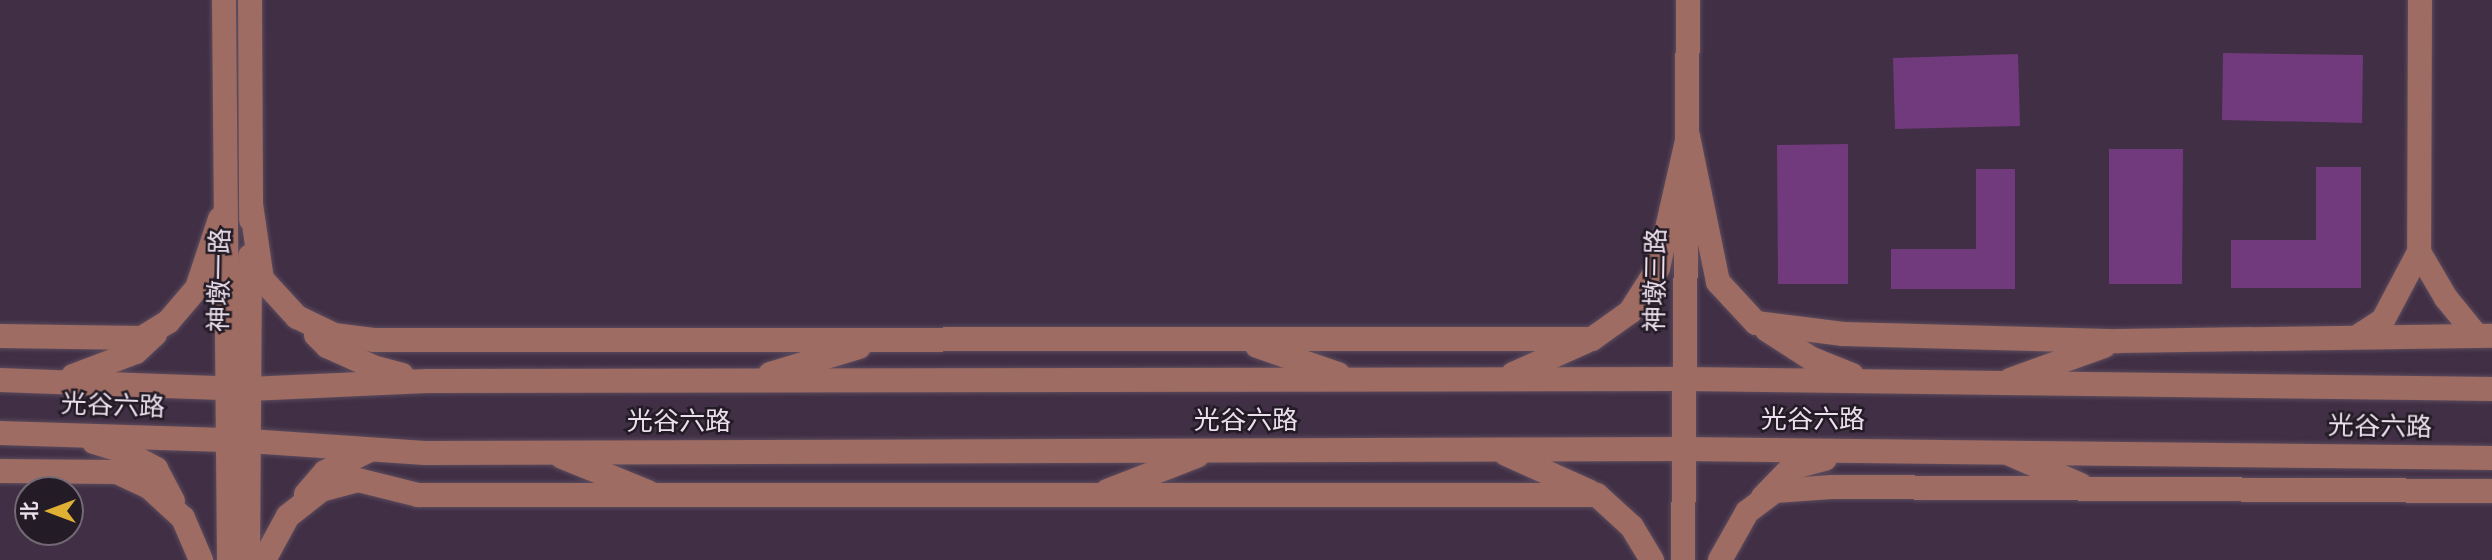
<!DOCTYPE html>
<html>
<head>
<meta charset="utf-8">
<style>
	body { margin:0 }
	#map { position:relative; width:2492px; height:560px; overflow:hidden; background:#412f45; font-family:Karla,"Noto Sans SC",sans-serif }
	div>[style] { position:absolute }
	.building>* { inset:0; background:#713a7c }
	.roads { filter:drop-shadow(0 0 2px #5b4b5d) drop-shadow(0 0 2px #5b4b5d) }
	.secondary>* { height:24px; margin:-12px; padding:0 12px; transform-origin:12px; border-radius:12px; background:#9e6c62 }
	span { translate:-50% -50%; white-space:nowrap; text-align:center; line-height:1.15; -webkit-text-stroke:5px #231b25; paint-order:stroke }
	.street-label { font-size:26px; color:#ebdfed }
	.north { position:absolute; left:14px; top:476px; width:70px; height:70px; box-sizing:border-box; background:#231b25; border:2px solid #736975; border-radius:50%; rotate:270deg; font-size:19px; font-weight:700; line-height:28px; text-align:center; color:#ebdfed }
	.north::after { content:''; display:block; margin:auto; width:24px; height:32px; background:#e0b034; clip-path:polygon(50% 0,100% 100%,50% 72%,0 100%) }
</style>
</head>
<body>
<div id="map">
	<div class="building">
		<i style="clip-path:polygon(2223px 53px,2363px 55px,2362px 123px,2222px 120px)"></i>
		<i style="clip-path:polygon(2018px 54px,2020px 126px,1895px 129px,1893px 58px)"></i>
		<i style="clip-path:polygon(1848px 144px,1848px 284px,1778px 284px,1777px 145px)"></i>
		<i style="clip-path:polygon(2109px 149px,2183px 149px,2182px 284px,2109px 284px)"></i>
		<i style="clip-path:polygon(2316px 167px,2361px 167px,2361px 288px,2231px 288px,2231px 240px,2316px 240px)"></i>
		<i style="clip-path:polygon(1976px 169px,2015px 169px,2015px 289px,1891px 289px,1891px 249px,1976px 249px)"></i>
	</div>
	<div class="roads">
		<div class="secondary">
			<i style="left:224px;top:0;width:560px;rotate:89.49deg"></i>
			<i style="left:250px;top:0;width:220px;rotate:89.7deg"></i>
			<i style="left:2420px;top:0;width:252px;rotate:90.2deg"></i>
			<i style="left:2419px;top:252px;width:53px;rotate:59.6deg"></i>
			<i style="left:2446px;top:298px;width:49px;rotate:50.8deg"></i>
			<i style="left:251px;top:204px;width:76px;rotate:81.7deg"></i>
			<i style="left:262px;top:279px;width:52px;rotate:47.4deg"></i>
			<i style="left:297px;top:317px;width:41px;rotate:25.9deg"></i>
			<i style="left:334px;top:335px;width:40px;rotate:7.1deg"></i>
			<i style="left:374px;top:340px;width:1218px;rotate:-0.05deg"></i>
			<i style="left:1592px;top:339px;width:47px;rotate:-35.4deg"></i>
			<i style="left:1630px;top:312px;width:52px;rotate:-57.5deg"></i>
			<i style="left:1658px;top:268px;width:135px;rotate:-77.2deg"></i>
			<i style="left:1688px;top:136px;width:149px;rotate:78.4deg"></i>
			<i style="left:1718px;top:282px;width:56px;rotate:47.2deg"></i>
			<i style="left:1756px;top:323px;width:88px;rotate:7.2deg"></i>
			<i style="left:1843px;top:334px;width:275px;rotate:1.5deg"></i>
			<i style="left:2118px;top:341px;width:374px;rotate:-0.8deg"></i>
			<i style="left:1767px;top:330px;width:54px;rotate:32.8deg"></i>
			<i style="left:1812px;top:359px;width:43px;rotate:21.8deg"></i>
			<i style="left:316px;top:335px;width:16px;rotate:45deg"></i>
			<i style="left:327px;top:346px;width:51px;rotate:24.5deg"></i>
			<i style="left:373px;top:367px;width:30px;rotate:15deg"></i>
			<i style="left:2360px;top:335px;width:27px;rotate:-33deg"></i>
			<i style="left:2383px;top:320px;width:77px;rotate:-62.1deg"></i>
			<i style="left:0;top:336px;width:142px;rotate:0.8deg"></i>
			<i style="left:142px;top:338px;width:31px;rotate:-32deg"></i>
			<i style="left:168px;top:322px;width:45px;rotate:-49.5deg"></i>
			<i style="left:197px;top:288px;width:73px;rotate:-71.6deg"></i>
			<i style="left:1257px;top:346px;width:86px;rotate:19.1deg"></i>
			<i style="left:770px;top:374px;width:93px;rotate:-16.9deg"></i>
			<i style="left:1513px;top:374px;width:79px;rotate:-24deg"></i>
			<i style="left:73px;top:376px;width:67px;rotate:-20.9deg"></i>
			<i style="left:136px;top:352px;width:26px;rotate:-43deg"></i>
			<i style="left:0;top:380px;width:249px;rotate:2.1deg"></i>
			<i style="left:249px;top:389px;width:178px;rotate:-2.6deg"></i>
			<i style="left:427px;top:381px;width:1258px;rotate:-0.09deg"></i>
			<i style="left:1685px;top:379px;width:807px;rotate:0.71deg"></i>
			<i style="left:2010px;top:380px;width:100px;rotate:-19.9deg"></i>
			<i style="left:0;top:433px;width:249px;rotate:1.8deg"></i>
			<i style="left:249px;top:441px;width:176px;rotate:3.9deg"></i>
			<i style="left:425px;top:453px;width:1258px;rotate:-0.18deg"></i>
			<i style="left:1683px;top:449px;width:809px;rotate:0.64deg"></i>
			<i style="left:94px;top:442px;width:28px;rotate:17deg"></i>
			<i style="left:121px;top:450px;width:40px;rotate:28deg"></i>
			<i style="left:156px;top:469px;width:36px;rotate:62deg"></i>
			<i style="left:1506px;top:454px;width:92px;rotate:24.3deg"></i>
			<i style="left:2012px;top:455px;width:75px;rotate:23.5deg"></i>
			<i style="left:562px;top:457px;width:93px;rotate:22.1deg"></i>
			<i style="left:0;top:471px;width:117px;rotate:0.5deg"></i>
			<i style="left:117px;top:472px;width:35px;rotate:25deg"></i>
			<i style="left:149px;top:487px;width:46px;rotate:42.4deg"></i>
			<i style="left:183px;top:518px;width:46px;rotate:66.8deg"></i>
			<i style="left:1107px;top:491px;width:97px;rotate:-21.3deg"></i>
			<i style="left:306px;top:494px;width:29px;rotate:-49deg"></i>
			<i style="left:325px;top:472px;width:50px;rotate:-26.1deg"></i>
			<i style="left:1763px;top:497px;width:40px;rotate:-46deg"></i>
			<i style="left:1791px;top:468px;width:35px;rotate:-15deg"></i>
			<i style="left:248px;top:560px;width:304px;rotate:-89.6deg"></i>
			<i style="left:264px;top:560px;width:50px;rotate:-61.4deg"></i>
			<i style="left:288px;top:516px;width:42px;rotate:-38.2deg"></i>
			<i style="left:321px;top:490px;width:38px;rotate:-15deg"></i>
			<i style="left:358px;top:480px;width:62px;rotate:14deg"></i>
			<i style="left:418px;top:495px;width:1179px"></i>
			<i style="left:1597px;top:495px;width:47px;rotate:42.4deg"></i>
			<i style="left:1632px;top:527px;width:39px;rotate:59deg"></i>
			<i style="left:1683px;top:560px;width:560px;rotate:-89.49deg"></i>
			<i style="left:1720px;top:560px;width:55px;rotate:-60.6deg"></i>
			<i style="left:1747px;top:512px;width:35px;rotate:-37deg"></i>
			<i style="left:1775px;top:491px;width:57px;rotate:-4deg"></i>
			<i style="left:1832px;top:487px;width:660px;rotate:0.35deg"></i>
		</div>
	</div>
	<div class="street-label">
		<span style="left:220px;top:280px;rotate:-89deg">神墩一路</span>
		<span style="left:1656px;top:280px;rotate:-89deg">神墩三路</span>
		<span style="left:113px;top:406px;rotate:2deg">光谷六路</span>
		<span style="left:1813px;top:420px">光谷六路</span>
		<span style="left:1246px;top:421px">光谷六路</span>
		<span style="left:679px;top:422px">光谷六路</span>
		<span style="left:2380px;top:427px;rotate:1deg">光谷六路</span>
	</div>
	<div class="north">北</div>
</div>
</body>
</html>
